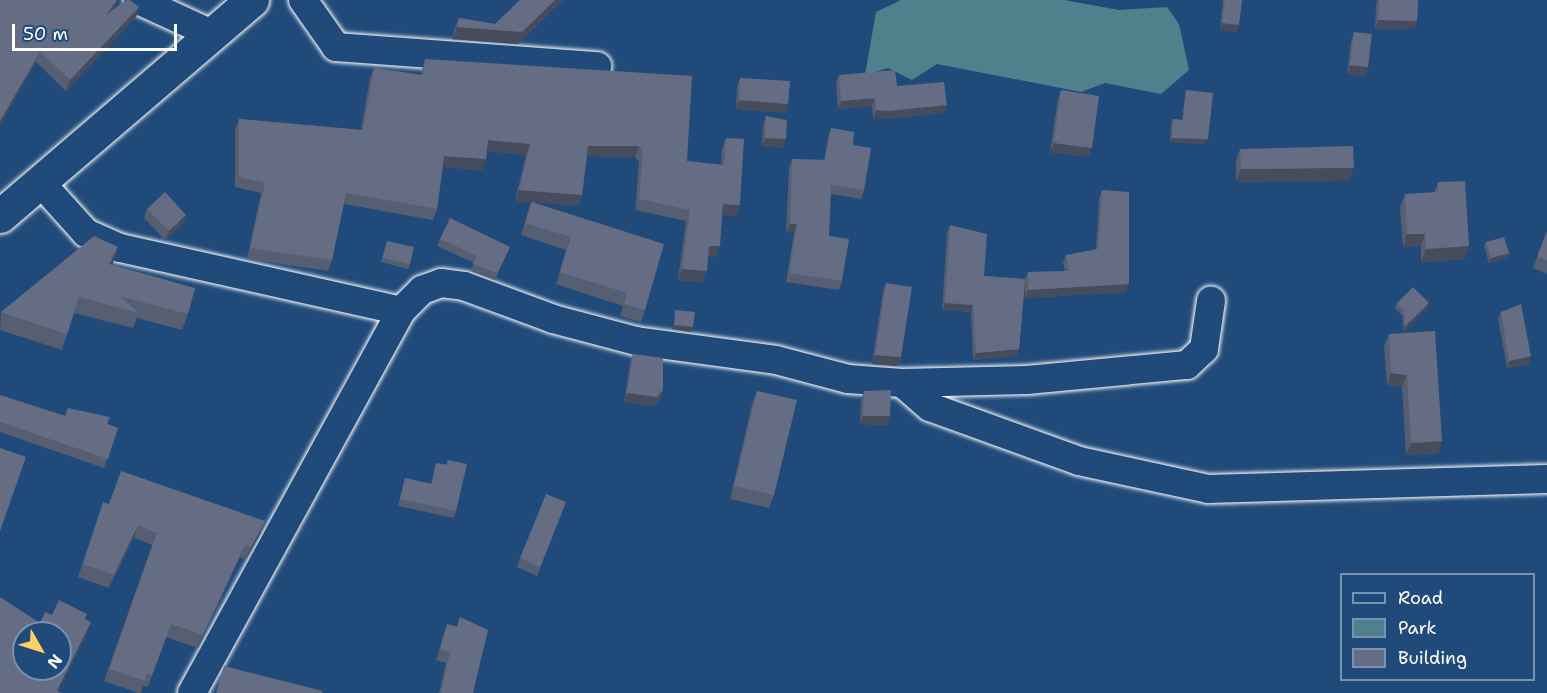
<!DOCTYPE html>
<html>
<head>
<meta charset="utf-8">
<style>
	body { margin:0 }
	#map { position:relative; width:1547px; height:693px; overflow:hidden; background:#1f4a7a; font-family:"Shantell Sans",sans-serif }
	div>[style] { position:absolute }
	.green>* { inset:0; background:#4f818d }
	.roads { filter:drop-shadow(0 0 2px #fff) drop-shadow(0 0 2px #fff) }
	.minor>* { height:28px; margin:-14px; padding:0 14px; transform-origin:14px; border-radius:14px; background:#1f4a7a }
	.major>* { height:33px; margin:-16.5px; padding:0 16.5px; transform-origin:16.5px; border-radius:16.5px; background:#1f4a7a }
	.wall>* { inset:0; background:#565e72 }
	.shaded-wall>* { inset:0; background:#464c5c }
	.building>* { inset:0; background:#646d84 }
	span { translate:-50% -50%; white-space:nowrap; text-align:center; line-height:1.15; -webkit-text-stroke:6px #1f4a7a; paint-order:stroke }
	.legend { position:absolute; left:1340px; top:573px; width:195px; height:108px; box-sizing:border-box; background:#1f4a7a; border:2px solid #7992af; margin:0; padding:8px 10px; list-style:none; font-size:18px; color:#fff }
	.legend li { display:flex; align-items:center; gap:12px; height:30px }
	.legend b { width:30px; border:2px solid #7992af }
	.north { position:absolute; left:12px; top:621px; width:60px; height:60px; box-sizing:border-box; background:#1f4a7a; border:2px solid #7992af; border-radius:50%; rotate:129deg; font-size:16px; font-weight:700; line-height:24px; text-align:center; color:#fff }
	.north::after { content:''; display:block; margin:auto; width:21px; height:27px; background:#ffd166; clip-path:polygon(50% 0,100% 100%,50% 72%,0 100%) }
	.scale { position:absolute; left:12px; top:24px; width:165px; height:27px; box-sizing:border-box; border:3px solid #fff; border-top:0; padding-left:8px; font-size:18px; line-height:21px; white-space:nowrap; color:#fff; -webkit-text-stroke:4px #1f4a7a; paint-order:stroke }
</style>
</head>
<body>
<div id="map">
	<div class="green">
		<i style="clip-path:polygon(901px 0,1064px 0,1119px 10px,1167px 7px,1179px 24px,1189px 70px,1161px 94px,1105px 83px,1081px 92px,937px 64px,912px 80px,888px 68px,865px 75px,876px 12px)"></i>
	</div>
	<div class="roads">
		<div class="minor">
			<i style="left:138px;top:0;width:81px;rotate:24.7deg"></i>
			<i style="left:303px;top:0;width:57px;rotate:54.9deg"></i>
			<i style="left:336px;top:47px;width:262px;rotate:4.2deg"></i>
			<i style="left:41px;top:183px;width:67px;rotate:48deg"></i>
			<i style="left:86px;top:233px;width:37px;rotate:24deg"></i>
			<i style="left:120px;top:248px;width:288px;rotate:12.6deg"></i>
			<i style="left:902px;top:383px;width:37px;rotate:41deg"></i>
			<i style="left:930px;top:407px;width:158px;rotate:19.9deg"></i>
			<i style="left:1079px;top:461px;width:132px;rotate:12.2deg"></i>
			<i style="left:1208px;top:489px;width:339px;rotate:-1.7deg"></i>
			<i style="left:192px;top:693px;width:435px;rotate:-61.3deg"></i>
			<i style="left:401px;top:311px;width:30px;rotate:-45deg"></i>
			<i style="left:422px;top:290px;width:20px;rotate:-20deg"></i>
			<i style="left:441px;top:283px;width:23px;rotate:7deg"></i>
			<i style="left:464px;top:286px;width:95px;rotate:20.3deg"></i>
			<i style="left:553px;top:319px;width:86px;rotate:14.8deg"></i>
			<i style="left:636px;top:341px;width:141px;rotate:7.7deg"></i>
			<i style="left:776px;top:360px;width:74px;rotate:14.8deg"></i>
			<i style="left:848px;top:379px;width:54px;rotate:4.2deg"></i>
			<i style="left:902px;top:383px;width:125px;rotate:-1.4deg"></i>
			<i style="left:1027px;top:380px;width:161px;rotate:-5.4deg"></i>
			<i style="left:1187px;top:365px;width:23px;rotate:-43deg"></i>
			<i style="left:1204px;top:349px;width:49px;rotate:-81.7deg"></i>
		</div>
		<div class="major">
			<i style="left:0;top:216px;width:332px;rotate:-40.6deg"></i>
		</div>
	</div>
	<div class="wall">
		<i style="clip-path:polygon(0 0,115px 7px,114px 9px,139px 7px,136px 17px,66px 91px,36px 62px,0 125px)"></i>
		<i style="clip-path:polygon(520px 0,563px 0,518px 44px,452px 39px,454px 30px,459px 18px,495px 24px)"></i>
		<i style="clip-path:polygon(1223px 0,1242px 0,1237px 32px,1220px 30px)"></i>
		<i style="clip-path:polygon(1377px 0,1418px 0,1417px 21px,1414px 29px,1375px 29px,1376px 5px)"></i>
		<i style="clip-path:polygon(1354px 32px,1368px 67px,1365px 76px,1347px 74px,1351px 41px)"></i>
		<i style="clip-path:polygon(425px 59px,687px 161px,721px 165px,722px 148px,726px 138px,740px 205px,736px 216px,722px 215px,716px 257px,708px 256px,703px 282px,678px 280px,686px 221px,635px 210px,639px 162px,635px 157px,587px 156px,582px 195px,578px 206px,535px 202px,645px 310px,641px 322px,620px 316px,623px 306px,556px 284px,566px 250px,521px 235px,531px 202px,515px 201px,526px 155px,487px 151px,486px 159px,482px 170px,443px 167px,437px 209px,433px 220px,344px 204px,332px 260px,328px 271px,247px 259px,261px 193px,235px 187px,235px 129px,239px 119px,361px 130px,370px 78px,374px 68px,421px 75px)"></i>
		<i style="clip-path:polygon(839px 75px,897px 86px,944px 113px,886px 119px,873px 118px,872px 106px,838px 109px,836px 83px)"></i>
		<i style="clip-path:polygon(740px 78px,788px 104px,785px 113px,736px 109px,737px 87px)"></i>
		<i style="clip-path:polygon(1061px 90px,1089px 157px,1050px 152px,1058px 99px)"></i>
		<i style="clip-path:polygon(1186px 90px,1206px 144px,1170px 142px,1171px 124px,1173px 119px,1182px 120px,1185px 95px)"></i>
		<i style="clip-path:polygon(766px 116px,783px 148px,762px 146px,763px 125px)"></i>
		<i style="clip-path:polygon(831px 128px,853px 145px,864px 190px,861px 199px,831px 194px,829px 236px,842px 281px,839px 290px,786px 282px,794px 233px,786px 232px,789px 168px,792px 159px,824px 160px,828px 137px)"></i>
		<i style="clip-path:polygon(1240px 149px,1349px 180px,1236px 182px,1236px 161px)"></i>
		<i style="clip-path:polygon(1438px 182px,1464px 259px,1421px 262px,1421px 246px,1403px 247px,1400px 207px,1405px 194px,1434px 193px)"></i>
		<i style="clip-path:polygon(1102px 190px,1126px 292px,1025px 298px,1025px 283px,1019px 349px,1016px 356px,973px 360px,971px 312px,942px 310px,947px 233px,950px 225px,984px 276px,1025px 279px,1028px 272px,1065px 271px,1063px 263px,1066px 255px,1096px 250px,1099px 198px)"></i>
		<i style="clip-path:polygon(147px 209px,183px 224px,165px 240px,144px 218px)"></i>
		<i style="clip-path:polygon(1547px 231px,1547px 274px,1533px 268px)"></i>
		<i style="clip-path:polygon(440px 239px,510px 247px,495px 280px,471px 271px,474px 263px,437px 246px)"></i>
		<i style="clip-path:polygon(387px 241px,410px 264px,408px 269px,381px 262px)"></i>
		<i style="clip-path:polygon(1486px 242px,1509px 253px,1507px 257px,1489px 263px,1484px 246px)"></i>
		<i style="clip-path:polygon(113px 263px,112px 265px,188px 314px,182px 330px,137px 318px,133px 328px,74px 313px,62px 350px,0 330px,1px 312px)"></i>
		<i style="clip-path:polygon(886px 283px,901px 357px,897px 366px,872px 364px,883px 292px)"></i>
		<i style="clip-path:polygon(1397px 303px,1427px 308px,1404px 331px,1402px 315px,1395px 308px)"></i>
		<i style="clip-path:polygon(1501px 312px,1529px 364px,1507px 368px,1498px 319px)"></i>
		<i style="clip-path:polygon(1389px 334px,1442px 441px,1438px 453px,1406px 455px,1402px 387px,1387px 385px,1384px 346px)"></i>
		<i style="clip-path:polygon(633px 354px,663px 390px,660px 399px,654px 406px,624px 402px,630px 363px)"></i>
		<i style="clip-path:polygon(757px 391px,774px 495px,769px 508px,730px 499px,752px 404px)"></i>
		<i style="clip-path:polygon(864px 391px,887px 425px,860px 424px,861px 400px)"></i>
		<i style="clip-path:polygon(0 395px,65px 416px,107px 424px,118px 428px,104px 468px,0 432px)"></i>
		<i style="clip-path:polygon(448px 460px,456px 511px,454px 518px,398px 506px,405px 478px,431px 484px,436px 463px,446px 465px)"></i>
		<i style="clip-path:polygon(566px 502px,537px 576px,517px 567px,520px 558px)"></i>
		<i style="clip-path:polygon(99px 515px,265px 521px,260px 534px,246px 559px,240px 557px,198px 648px,166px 637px,148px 687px,143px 686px,140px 693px,138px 693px,104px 681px,152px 545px,134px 538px,109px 588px,78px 577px)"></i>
		<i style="clip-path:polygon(460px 617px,473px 693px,439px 693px,446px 663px,436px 660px,447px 624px,457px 627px)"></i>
	</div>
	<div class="shaded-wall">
		<i style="clip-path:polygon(117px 0,118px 0,115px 7px,103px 26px,106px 15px)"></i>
		<i style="clip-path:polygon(555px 0,563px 0,518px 44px,452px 39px,457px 27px,522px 32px)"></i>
		<i style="clip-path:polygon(139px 7px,136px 17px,66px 91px,70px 80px)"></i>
		<i style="clip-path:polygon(1378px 20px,1417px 21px,1414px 29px,1375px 29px)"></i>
		<i style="clip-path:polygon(1222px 23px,1239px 25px,1237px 32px,1220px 30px)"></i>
		<i style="clip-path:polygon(40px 52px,36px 62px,0 125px,0 121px)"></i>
		<i style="clip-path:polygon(1350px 65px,1368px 67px,1365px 76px,1347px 74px)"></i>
		<i style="clip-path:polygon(875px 98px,872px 106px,838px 109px,841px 101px)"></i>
		<i style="clip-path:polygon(739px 100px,788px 104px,785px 113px,736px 109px)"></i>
		<i style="clip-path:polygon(947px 105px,944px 113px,886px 119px,873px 118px,876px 110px)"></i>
		<i style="clip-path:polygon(765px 138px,786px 139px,783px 148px,762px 146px)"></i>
		<i style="clip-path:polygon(1172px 138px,1208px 139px,1206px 144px,1170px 142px)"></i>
		<i style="clip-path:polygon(488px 140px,530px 144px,526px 155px,484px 151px)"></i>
		<i style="clip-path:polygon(1054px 143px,1092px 148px,1089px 157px,1050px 152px)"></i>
		<i style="clip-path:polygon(588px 146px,639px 146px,635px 157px,584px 156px)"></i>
		<i style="clip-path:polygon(444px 156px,486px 159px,482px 170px,440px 167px)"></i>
		<i style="clip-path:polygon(1354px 168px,1349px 180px,1236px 182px,1241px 169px)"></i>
		<i style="clip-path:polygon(519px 190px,582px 195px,578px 206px,515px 201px)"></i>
		<i style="clip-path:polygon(723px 204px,740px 205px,736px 216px,719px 215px)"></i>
		<i style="clip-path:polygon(186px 215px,183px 224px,165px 240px,169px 231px)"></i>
		<i style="clip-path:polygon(790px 224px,797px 224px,794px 233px,786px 232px)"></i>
		<i style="clip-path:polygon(1407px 234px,1425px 234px,1421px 246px,1403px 247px)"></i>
		<i style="clip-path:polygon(709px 246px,720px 246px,716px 257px,705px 256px)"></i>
		<i style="clip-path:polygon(1469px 246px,1464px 259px,1421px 262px,1426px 249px)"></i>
		<i style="clip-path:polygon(118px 247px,113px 263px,103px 279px,109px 264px)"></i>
		<i style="clip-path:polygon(1509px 253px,1507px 257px,1489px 263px,1491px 258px)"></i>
		<i style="clip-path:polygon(682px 269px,707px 271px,703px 282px,678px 280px)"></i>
		<i style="clip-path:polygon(1129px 284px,1126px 292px,1025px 298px,1028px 290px)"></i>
		<i style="clip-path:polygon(945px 303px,973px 305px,971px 312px,942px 310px)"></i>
		<i style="clip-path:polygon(1429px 303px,1427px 308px,1404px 331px,1405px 326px)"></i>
		<i style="clip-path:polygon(674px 325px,693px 327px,691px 332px,672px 329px)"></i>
		<i style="clip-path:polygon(1019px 349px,1016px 356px,973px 360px,976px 353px)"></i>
		<i style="clip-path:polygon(875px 355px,901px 357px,897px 366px,872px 364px)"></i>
		<i style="clip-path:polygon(1531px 356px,1529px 364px,1507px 368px,1509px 361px)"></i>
		<i style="clip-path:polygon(1391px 373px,1407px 375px,1402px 387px,1387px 385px)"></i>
		<i style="clip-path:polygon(663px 390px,660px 399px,654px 406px,624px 402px,627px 393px)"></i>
		<i style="clip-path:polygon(863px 416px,890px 416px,887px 425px,860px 424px)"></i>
		<i style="clip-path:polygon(1442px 441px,1438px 453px,1406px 455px,1411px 443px)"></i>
		<i style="clip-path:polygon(265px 521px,260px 534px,246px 559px,251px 547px)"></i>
		<i style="clip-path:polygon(138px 525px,134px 538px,109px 588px,114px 575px)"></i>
		<i style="clip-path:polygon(245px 545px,240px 557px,198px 648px,203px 635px)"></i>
		<i style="clip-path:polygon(91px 622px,86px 636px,58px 693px,57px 693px)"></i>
	</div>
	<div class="building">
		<i style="clip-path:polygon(0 0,117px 0,106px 15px,126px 0,130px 0,139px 7px,70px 80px,40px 52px,0 121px)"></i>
		<i style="clip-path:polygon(520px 0,555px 0,522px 32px,457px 27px,459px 18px,495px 24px)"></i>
		<i style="clip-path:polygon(1225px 0,1242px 0,1239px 25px,1222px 23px)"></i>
		<i style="clip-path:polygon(1379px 0,1418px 0,1417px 21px,1378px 20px)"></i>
		<i style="clip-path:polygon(1354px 32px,1372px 34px,1368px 67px,1350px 65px)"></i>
		<i style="clip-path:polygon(425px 59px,692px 76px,687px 161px,724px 165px,726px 138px,744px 139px,740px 205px,723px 204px,720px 246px,709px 246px,707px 271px,682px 269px,690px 210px,639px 199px,643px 151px,639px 146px,588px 146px,582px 195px,519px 190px,530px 144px,488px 140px,486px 159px,444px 156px,437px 209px,346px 193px,332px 260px,250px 248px,265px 183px,239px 177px,239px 119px,363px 130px,374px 68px,423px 75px)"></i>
		<i style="clip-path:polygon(895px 70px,897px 86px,944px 82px,947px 105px,889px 111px,876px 110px,875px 98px,841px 101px,839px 75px)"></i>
		<i style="clip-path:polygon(740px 78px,790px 81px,788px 104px,739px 100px)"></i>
		<i style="clip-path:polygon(1061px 90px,1099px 96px,1092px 148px,1054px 143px)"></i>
		<i style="clip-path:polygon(1186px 90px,1213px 93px,1208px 139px,1172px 138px,1173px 119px,1183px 120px)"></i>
		<i style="clip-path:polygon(766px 116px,787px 120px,786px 139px,765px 138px)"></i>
		<i style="clip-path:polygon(831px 128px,854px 132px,853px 145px,871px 148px,864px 190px,831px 185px,829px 236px,849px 239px,842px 281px,789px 273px,797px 224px,790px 224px,792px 159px,825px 160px)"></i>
		<i style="clip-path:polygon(1353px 146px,1354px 168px,1241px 169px,1240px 149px)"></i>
		<i style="clip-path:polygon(1465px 181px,1469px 246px,1426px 249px,1425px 234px,1407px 234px,1405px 194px,1438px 192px,1438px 182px)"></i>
		<i style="clip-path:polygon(1102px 190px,1129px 192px,1129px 284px,1028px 290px,1028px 272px,1069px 271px,1066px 255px,1098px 249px)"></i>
		<i style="clip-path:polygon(165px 192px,186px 215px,169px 231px,147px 209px)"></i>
		<i style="clip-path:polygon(532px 202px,664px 244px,645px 310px,624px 304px,627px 293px,560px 272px,571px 237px,525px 223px)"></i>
		<i style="clip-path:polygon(450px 218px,510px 247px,497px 273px,473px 264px,477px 256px,440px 239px)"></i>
		<i style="clip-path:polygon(950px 225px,987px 234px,984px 276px,1025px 279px,1019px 349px,976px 353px,973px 305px,945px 303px)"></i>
		<i style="clip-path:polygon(1547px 231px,1547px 260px,1537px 257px)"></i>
		<i style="clip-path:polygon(94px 236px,118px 247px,109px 264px,195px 288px,188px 314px,119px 296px,139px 313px,79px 297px,67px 334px,1px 312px)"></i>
		<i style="clip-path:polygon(1504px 237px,1509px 253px,1491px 258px,1486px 242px)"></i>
		<i style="clip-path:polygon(387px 241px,414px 247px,410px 264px,383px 258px)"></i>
		<i style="clip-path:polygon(886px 283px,912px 287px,901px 357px,875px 355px)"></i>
		<i style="clip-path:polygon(1413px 287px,1429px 303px,1405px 326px,1404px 310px,1397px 303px)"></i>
		<i style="clip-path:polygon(1521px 304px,1531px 356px,1509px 361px,1501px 312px)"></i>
		<i style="clip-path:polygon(675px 310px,695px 312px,693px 327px,674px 325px)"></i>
		<i style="clip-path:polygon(1435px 331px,1442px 441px,1411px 443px,1407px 375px,1391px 373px,1389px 334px)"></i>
		<i style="clip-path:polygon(633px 354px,663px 358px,663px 390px,657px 397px,627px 393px)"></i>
		<i style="clip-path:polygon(891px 390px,890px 416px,863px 416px,864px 391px)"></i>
		<i style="clip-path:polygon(757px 391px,797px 400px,774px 495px,734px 486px)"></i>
		<i style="clip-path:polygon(0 395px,65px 416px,68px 408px,110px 417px,107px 424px,118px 428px,108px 459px,0 422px)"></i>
		<i style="clip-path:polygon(0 448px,26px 457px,0 531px)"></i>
		<i style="clip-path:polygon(448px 460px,467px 464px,456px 511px,400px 499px,405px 478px,432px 484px,436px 463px,447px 465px)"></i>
		<i style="clip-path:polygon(121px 471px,265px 521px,251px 547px,245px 545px,203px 635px,171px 624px,152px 675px,147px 673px,145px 681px,109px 669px,157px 533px,138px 525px,114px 575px,83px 564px,103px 502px,109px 504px)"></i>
		<i style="clip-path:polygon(546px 494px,566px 502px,540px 567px,520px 558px)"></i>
		<i style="clip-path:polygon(evenodd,0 597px,40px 623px,45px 612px,52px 615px,59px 600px,87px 614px,85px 619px,91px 622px,57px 691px,63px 693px,0 693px,0 597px,24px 633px,60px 633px,60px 669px,24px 669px,24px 633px)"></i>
		<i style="clip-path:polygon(460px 617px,488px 630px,473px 693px,441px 693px,450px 652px,440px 649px,447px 624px,457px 627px)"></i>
		<i style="clip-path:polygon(224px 666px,323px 691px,322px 693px,216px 693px)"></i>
	</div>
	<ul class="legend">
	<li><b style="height:8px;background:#1f4a7a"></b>Road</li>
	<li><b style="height:16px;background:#4f818d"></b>Park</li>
	<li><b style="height:16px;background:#646d84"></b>Building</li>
	</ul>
	<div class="north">N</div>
	<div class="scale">50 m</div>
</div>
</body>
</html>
